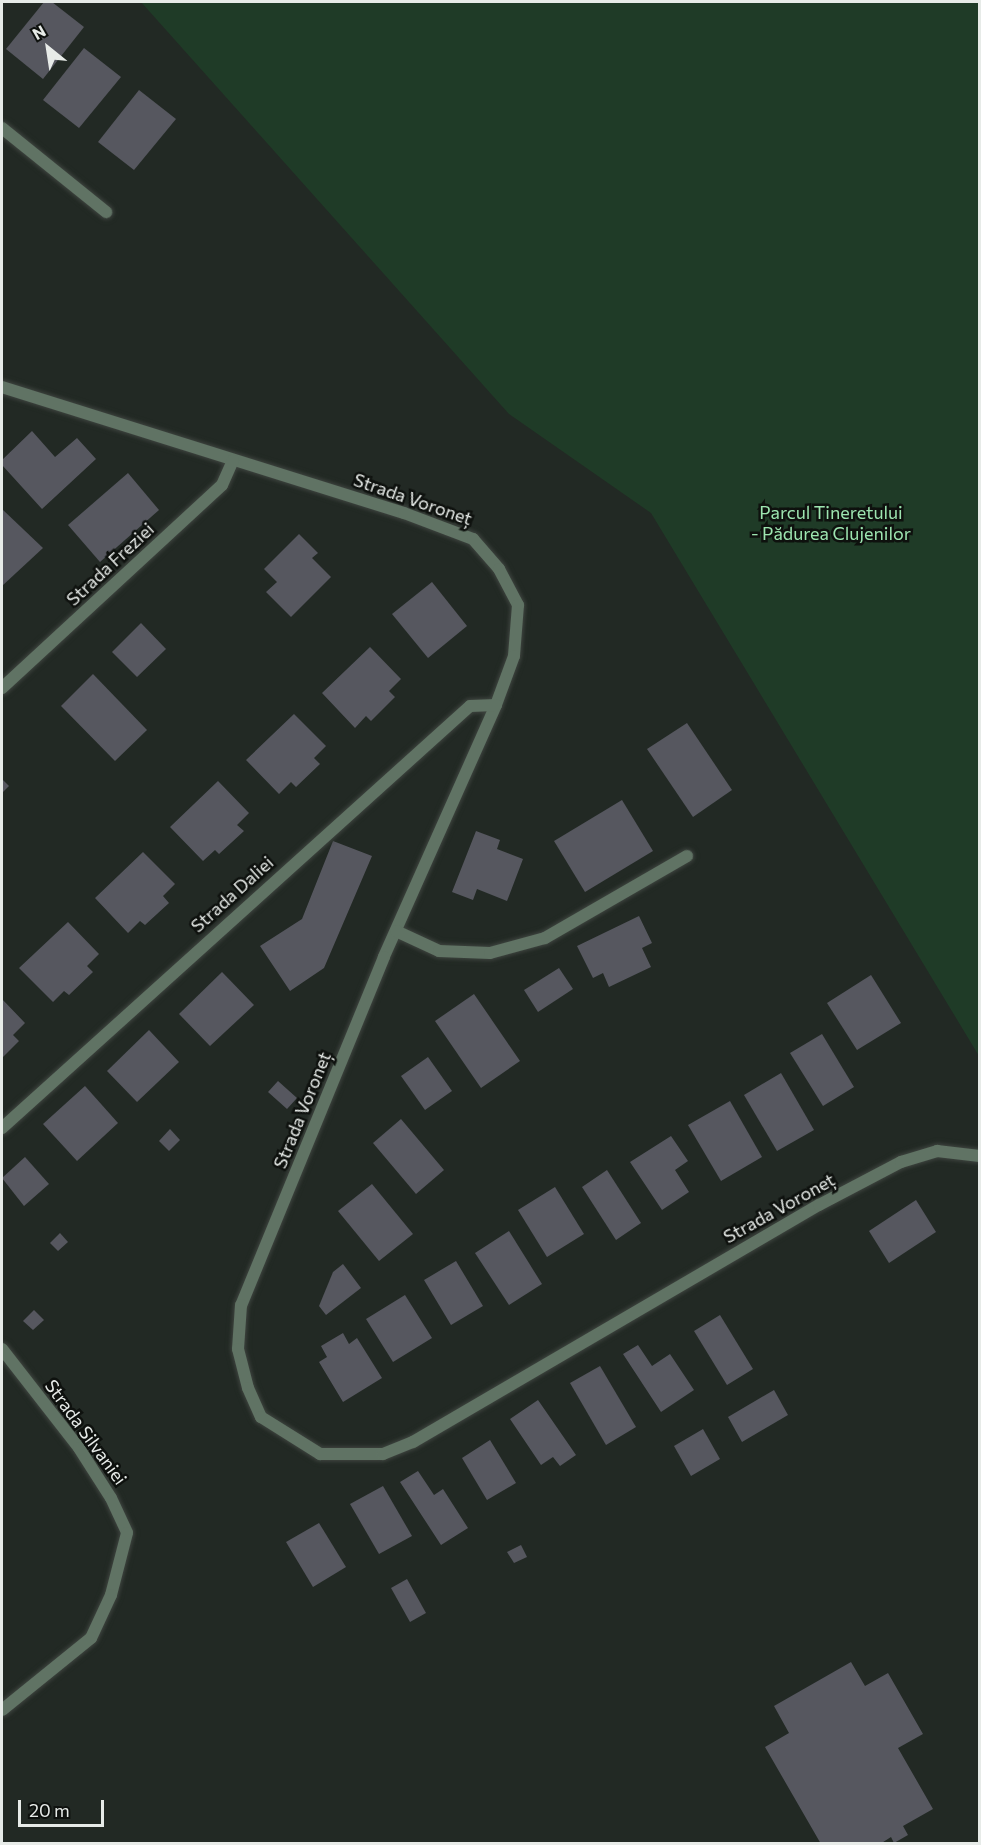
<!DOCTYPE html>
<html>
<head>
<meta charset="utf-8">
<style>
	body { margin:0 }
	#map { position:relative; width:981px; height:1845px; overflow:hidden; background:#222924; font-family:Commissioner,sans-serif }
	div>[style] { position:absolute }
	.green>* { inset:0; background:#1f3b27 }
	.building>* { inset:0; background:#56575f }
	.roads { filter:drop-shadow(0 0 2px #3e443f) drop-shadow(0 0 2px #3e443f) }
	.minor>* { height:12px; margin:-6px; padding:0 6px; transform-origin:6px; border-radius:6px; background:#607364 }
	span { translate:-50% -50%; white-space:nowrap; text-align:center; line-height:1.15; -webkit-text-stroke:5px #0e110e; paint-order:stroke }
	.street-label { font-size:18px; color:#e7ebe8 }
	.park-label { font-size:18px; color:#9de5b0 }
	.frame { position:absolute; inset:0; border:3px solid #e7ebe8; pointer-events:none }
	.north { position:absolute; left:18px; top:18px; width:60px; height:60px; -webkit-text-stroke:4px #0e110e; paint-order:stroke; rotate:330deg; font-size:16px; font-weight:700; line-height:24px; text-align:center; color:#e7ebe8 }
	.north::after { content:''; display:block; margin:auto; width:21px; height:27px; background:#e7ebe8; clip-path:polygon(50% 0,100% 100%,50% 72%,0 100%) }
	.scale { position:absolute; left:18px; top:1800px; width:86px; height:27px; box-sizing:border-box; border:3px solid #e7ebe8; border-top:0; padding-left:8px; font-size:18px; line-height:21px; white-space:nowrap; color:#e7ebe8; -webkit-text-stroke:4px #0e110e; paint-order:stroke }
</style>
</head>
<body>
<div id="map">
	<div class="green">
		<i style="clip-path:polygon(141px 2px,979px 2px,979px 1056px,651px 513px,509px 414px)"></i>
	</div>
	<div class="building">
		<i style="clip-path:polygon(44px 2px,52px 2px,84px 27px,43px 79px,6px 49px)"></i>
		<i style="clip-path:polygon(84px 48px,121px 77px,79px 128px,43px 100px)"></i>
		<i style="clip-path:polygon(139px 90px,176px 119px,134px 170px,98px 142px)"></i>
		<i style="clip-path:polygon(32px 431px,55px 457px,77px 438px,96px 459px,42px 509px,2px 465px,2px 460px)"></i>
		<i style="clip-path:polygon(128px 473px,159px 510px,100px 562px,68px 525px)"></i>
		<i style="clip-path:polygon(2px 509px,43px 548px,2px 586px)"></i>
		<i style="clip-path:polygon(299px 534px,318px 553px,312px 558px,331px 577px,291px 617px,266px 592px,277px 582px,264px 569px)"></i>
		<i style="clip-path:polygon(432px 582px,467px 626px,428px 658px,392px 614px)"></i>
		<i style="clip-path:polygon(141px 623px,166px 649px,137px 677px,112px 652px)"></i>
		<i style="clip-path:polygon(370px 647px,401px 679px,389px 691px,395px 697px,371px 721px,366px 716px,355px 728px,322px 693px)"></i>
		<i style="clip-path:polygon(93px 674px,147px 730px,115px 761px,61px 706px)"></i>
		<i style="clip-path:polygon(294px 714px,326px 746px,314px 758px,320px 764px,296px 787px,291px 782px,279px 794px,246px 760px)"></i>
		<i style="clip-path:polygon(687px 723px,732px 790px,693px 817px,647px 749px)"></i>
		<i style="clip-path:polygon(2px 779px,9px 786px,2px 793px)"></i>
		<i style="clip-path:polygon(218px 781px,249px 813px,237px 825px,244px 831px,219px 854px,215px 850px,203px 861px,170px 827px)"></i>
		<i style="clip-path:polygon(622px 800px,653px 851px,585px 892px,554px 841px)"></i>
		<i style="clip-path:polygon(476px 831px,500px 840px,497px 849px,523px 859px,507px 901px,477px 889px,473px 900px,452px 892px)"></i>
		<i style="clip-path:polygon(333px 841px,372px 856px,324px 968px,290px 991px,260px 946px,302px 919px)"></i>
		<i style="clip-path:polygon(143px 852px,175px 884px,163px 896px,169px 903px,145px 925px,140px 921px,128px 933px,95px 898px)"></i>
		<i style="clip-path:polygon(639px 916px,652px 943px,642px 948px,651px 967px,609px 987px,603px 973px,593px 978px,577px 946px)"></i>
		<i style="clip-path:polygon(68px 922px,99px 954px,87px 966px,93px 972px,69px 995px,64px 991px,53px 1002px,19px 968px)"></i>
		<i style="clip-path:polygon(559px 968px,573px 989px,538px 1012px,524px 990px)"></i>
		<i style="clip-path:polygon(222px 972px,254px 1005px,210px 1046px,179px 1014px)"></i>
		<i style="clip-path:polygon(871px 975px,901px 1023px,857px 1050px,827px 1003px)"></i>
		<i style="clip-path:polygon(474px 994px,520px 1061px,481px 1088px,435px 1021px)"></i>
		<i style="clip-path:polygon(2px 999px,25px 1023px,13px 1035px,19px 1041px,2px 1058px)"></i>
		<i style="clip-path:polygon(149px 1030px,179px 1062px,137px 1102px,107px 1071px)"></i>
		<i style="clip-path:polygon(822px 1034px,854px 1087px,823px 1106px,790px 1053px)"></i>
		<i style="clip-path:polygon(428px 1057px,452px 1091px,425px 1110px,401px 1076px)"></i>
		<i style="clip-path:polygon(781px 1073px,814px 1130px,777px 1151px,744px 1095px)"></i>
		<i style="clip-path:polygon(278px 1081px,297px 1098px,287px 1109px,268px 1092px)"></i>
		<i style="clip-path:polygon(85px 1086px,118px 1123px,77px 1161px,43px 1124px)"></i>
		<i style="clip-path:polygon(730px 1101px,762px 1157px,721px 1181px,688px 1125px)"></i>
		<i style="clip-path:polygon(401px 1119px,444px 1170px,416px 1194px,373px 1143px)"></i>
		<i style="clip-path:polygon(170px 1129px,180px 1140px,169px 1151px,159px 1141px)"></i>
		<i style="clip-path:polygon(671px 1136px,688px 1161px,675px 1170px,689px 1192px,662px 1210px,630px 1162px)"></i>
		<i style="clip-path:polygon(25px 1157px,49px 1184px,24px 1206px,2px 1178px)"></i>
		<i style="clip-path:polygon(607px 1170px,641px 1223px,616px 1240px,582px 1187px)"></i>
		<i style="clip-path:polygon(372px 1184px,413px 1234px,379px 1261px,338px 1211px)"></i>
		<i style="clip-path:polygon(555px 1187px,584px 1234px,547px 1257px,518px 1210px)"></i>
		<i style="clip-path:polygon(916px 1200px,936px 1232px,889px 1263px,869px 1231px)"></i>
		<i style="clip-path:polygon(509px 1231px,542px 1284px,509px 1305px,475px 1253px)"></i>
		<i style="clip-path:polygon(60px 1233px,68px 1242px,58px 1251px,50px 1243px)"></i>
		<i style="clip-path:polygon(456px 1261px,483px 1306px,451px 1325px,424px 1280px)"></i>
		<i style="clip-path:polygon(343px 1264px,361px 1288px,326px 1315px,319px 1306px,333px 1272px)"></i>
		<i style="clip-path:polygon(405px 1295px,432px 1338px,393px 1362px,366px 1319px)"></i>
		<i style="clip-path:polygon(34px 1310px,44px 1320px,33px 1330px,23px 1321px)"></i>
		<i style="clip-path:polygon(720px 1315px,753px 1369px,727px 1385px,694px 1331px)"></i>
		<i style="clip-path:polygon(343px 1333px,349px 1344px,357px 1338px,382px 1378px,343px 1402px,319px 1362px,327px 1357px,321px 1346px)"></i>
		<i style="clip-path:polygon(638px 1345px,652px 1366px,670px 1354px,694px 1390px,661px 1412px,623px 1354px)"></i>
		<i style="clip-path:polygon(600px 1366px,636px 1427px,606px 1445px,570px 1383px)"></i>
		<i style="clip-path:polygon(774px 1390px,788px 1415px,742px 1442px,728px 1417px)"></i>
		<i style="clip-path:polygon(538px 1400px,576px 1455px,560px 1466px,553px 1457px,541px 1465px,510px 1419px)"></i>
		<i style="clip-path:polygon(703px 1429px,720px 1459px,691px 1476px,674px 1446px)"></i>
		<i style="clip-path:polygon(490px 1440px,516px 1483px,487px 1500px,462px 1458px)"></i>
		<i style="clip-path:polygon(418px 1471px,434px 1495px,443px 1489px,468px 1528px,441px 1545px,400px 1482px)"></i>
		<i style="clip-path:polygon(383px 1486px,412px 1536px,379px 1554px,350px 1504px)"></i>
		<i style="clip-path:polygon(319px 1523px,346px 1567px,313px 1587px,286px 1542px)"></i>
		<i style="clip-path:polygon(521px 1545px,527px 1557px,514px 1563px,507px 1552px)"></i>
		<i style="clip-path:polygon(407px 1579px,426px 1613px,410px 1622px,391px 1588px)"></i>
		<i style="clip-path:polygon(851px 1662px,865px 1686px,888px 1673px,923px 1734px,898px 1748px,933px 1809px,903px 1826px,908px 1835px,894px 1843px,891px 1837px,880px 1844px,821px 1844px,765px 1747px,789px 1733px,774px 1706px)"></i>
	</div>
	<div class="roads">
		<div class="minor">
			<i style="left:2px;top:128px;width:134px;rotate:38.9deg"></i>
			<i style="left:2px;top:387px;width:421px;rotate:17.4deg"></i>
			<i style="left:404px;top:513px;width:74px;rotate:20.6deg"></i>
			<i style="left:473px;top:539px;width:40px;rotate:49deg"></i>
			<i style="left:499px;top:569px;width:41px;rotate:62.2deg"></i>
			<i style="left:518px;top:605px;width:51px;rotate:94.5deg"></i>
			<i style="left:514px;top:656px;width:52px;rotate:110.2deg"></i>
			<i style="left:496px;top:705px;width:276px;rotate:114deg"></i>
			<i style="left:384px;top:957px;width:376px;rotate:112.3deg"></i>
			<i style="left:241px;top:1305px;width:44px;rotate:93.9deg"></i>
			<i style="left:238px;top:1349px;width:40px;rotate:75.6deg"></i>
			<i style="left:248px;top:1388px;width:32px;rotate:66deg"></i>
			<i style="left:261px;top:1417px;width:70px;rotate:32.1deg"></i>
			<i style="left:320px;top:1454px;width:63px"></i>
			<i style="left:383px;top:1454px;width:32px;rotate:-22deg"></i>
			<i style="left:413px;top:1442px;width:470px;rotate:-30.3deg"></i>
			<i style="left:819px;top:1205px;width:93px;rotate:-27.7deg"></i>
			<i style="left:901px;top:1162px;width:38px;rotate:-17deg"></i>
			<i style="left:937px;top:1151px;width:43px;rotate:6.6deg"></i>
			<i style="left:2px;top:688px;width:299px;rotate:-42.7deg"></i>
			<i style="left:222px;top:485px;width:27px;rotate:-66deg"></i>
			<i style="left:396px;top:931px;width:47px;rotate:24.9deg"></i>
			<i style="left:439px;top:951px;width:51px;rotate:2.2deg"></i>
			<i style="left:490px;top:953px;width:57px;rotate:-15.3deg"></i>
			<i style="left:545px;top:938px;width:164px;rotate:-30deg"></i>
			<i style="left:2px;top:1128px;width:630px;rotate:-42.04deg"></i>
			<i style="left:470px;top:706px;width:26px;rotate:-2deg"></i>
			<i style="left:2px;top:1349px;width:125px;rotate:52.1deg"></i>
			<i style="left:79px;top:1448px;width:59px;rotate:57.4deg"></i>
			<i style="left:111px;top:1498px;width:38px;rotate:65deg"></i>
			<i style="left:127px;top:1533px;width:64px;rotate:104.5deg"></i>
			<i style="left:111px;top:1595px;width:47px;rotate:114.9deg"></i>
			<i style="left:91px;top:1638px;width:114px;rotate:141deg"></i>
		</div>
	</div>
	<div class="street-label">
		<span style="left:413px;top:499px;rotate:19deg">Strada Voroneț</span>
		<span style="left:110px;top:564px;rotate:-43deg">Strada Freziei</span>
		<span style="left:232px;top:894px;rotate:-42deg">Strada Daliei</span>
		<span style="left:302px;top:1110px;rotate:-68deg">Strada Voroneț</span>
		<span style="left:779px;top:1208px;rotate:-29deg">Strada Voroneț</span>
		<span style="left:86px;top:1432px;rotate:54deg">Strada Silvaniei</span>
	</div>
	<div class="park-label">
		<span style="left:831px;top:523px">Parcul Tineretului<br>- Pădurea Clujenilor</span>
	</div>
	<div class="frame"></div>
	<div class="north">N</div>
	<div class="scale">20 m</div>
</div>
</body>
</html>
